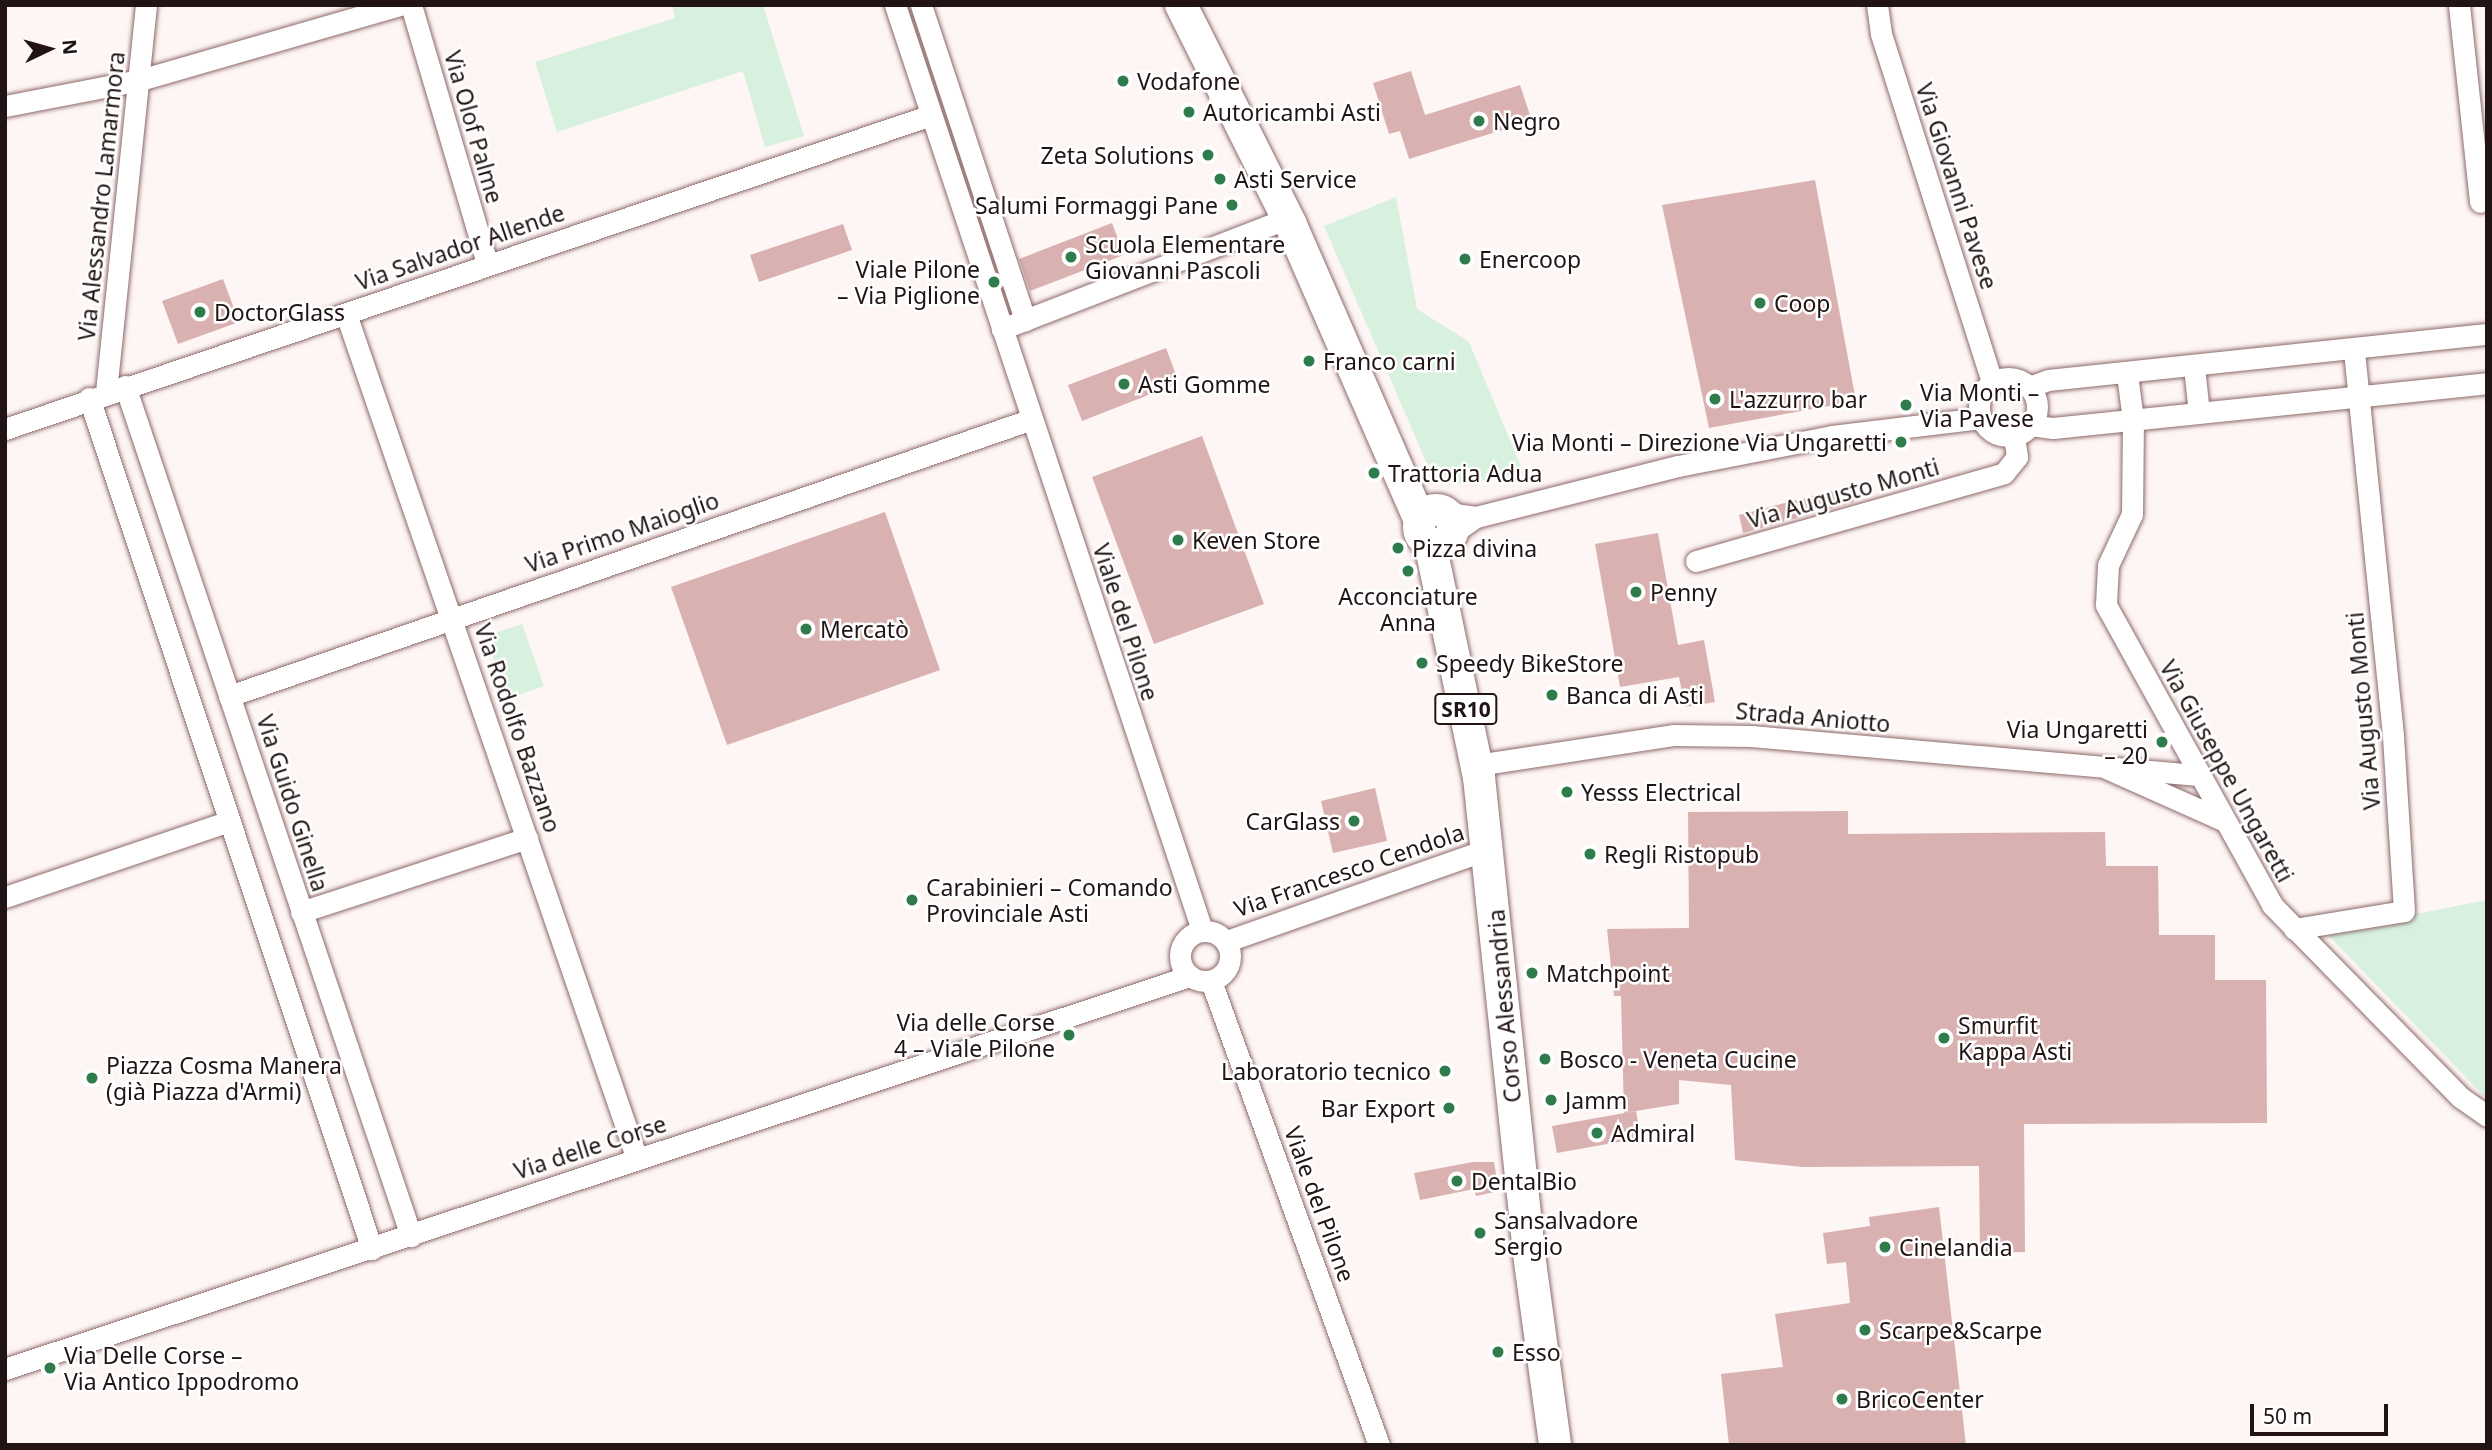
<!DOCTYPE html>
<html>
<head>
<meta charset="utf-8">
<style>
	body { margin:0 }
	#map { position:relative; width:2492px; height:1450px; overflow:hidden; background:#fef5f5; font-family:"Noto Sans",sans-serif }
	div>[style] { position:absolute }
	.green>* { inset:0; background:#d7f1de }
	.building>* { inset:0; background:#d9b1b1 }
	.roads { filter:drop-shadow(0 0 2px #8d6969) drop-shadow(0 0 2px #8d6969) }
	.street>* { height:21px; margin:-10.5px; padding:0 10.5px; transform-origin:10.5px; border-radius:10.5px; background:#fff }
	.street>.ring { margin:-10.5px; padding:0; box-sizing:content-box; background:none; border:21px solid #fff; border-radius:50% }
	.primary>* { height:32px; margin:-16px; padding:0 16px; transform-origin:16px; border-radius:16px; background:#fff }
	.primary>.ring { margin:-16px; padding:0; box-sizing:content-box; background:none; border:32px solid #fff; border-radius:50% }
	.dots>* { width:19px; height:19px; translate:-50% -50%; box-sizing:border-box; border:4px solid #fff; border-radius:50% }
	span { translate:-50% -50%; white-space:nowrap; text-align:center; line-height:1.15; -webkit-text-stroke:5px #fff; paint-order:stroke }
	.shield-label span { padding:2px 5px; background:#fff; border:2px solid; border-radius:5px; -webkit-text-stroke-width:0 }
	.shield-label { font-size:21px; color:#221414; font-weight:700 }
	.poi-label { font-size:23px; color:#221414 }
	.left { translate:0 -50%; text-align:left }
	.right { translate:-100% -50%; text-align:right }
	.street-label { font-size:23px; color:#221414 }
	.frame { position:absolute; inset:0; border:7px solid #221414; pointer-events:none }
	.north { position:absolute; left:14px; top:14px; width:70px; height:70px; -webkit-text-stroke:5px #fff; paint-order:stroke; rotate:85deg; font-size:19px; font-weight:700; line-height:28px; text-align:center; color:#221414 }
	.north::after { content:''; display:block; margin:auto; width:24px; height:32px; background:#221414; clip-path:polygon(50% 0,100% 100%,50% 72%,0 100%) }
	.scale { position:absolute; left:2250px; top:1404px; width:138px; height:32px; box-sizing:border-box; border:4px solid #221414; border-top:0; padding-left:9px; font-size:21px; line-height:24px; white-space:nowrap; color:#221414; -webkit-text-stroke:5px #fff; paint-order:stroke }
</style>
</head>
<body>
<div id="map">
	<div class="green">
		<i style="clip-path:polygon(672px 5px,763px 5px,804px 136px,765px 147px,743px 71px,557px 132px,535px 62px,675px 18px)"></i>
		<i style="clip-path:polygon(1396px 197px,1417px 309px,1469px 342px,1524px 474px,1459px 484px,1428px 466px,1324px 226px)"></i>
		<i style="clip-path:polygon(522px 624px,544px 686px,507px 699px,486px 636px)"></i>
		<i style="clip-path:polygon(2487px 900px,2487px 1099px,2325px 932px)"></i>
	</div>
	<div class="building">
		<i style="clip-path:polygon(1411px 71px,1425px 115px,1520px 85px,1532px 121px,1409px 159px,1400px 131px,1389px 134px,1373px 83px)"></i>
		<i style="clip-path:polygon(1815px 180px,1856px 401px,1709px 428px,1662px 205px)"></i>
		<i style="clip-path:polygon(1112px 223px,1124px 255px,1030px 291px,1019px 259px)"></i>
		<i style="clip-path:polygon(843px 224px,852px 250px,759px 282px,750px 255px)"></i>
		<i style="clip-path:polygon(223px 279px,239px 322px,178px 344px,162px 301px)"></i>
		<i style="clip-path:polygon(1166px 348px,1179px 383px,1082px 421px,1068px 385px)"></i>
		<i style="clip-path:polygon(1202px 436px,1264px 604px,1154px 644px,1092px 477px)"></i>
		<i style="clip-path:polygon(1850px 486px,1854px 502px,1743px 533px,1739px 515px)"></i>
		<i style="clip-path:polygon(885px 512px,940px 670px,727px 745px,671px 587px)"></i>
		<i style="clip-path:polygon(1658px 533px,1678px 645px,1704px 640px,1715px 702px,1685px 707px,1679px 677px,1620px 687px,1595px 544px)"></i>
		<i style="clip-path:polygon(1375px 788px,1387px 841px,1333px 853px,1321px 801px)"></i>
		<i style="clip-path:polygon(1848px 811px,1848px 834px,2105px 832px,2106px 866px,2158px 866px,2159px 935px,2215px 935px,2215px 980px,2266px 980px,2267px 1123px,2024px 1124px,2025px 1252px,1980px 1253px,1979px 1166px,1803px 1167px,1735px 1160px,1731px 1085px,1679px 1080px,1679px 1104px,1624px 1113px,1621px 996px,1614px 996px,1607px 929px,1689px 928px,1688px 812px)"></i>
		<i style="clip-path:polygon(1636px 1111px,1641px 1138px,1557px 1153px,1552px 1126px)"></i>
		<i style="clip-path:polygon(1473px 1162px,1494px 1162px,1499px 1191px,1476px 1196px,1474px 1189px,1420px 1200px,1414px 1173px)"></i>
		<i style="clip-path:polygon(1939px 1207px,1966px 1445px,1729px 1445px,1721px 1374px,1783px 1367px,1775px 1314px,1850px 1303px,1846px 1262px,1827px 1264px,1823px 1233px,1870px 1226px,1869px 1217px)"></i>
	</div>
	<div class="roads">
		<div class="street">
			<i style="left:411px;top:5px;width:270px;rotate:73.6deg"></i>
			<i style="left:895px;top:5px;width:975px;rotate:71.64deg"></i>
			<i style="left:921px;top:5px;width:332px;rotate:71.7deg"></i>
			<i style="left:1025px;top:320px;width:25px;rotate:159deg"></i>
			<i style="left:1877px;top:5px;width:29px;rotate:82deg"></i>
			<i style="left:1881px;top:34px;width:365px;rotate:72.3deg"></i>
			<i style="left:2459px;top:5px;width:198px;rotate:83.9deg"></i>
			<i style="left:5px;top:106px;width:137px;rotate:-10.9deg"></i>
			<i style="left:140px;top:80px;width:271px;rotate:-16.1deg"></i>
			<i style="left:346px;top:314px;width:894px;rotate:71deg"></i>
			<i style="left:1025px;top:320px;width:282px;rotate:-21.2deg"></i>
			<i style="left:2194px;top:367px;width:46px;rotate:83.8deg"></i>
			<i style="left:2127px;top:374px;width:46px;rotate:82.6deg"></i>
			<i style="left:2133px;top:420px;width:94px;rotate:90.6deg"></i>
			<i style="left:2132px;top:514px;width:56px;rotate:115.2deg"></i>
			<i style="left:2108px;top:565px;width:40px;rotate:92.9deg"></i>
			<i style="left:2106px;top:605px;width:343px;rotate:61deg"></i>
			<i style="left:2272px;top:905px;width:269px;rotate:45.6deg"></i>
			<i style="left:2460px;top:1097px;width:33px;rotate:35deg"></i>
			<i class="ring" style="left:1979px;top:378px;width:37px;height:37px"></i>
			<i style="left:125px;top:386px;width:897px;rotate:71.4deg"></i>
			<i style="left:2029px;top:387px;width:20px;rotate:-20deg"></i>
			<i style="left:2048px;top:380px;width:441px;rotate:-6deg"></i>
			<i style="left:106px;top:392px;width:389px;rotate:-84.1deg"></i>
			<i style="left:89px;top:398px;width:897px;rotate:71.61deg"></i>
			<i style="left:2031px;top:425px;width:22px;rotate:8deg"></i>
			<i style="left:2053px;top:428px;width:436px;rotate:-5.9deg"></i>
			<i style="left:5px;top:429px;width:978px;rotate:-18.73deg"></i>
			<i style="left:1448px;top:513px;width:28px;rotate:8deg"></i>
			<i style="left:1453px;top:533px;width:28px;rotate:-35deg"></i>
			<i style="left:1476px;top:517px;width:208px;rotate:-14.2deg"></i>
			<i style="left:1678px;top:466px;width:157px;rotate:-11deg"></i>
			<i style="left:1832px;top:436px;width:150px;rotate:-6.9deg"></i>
			<i style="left:1696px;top:561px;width:320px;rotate:-15.9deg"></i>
			<i style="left:2004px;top:473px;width:21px;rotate:-51deg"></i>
			<i style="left:2017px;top:457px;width:21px;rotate:-98deg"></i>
			<i style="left:229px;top:696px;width:849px;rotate:-19.03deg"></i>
			<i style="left:1477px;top:765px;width:198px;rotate:-8.7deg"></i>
			<i style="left:1673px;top:735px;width:78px;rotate:0.7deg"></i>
			<i style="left:1751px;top:736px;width:449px;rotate:5deg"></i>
			<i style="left:2106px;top:768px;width:128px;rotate:24deg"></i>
			<i style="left:5px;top:897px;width:237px;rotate:-18.7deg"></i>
			<i style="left:301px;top:912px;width:238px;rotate:-18.1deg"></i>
			<i style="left:2294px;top:929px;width:111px;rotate:-9.3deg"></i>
			<i style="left:2404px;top:911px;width:176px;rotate:-93.6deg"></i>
			<i style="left:2393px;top:735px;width:388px;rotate:-95.8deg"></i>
			<i class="ring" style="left:1180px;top:931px;width:29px;height:29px"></i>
			<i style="left:1227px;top:941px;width:277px;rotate:-19.4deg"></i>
			<i style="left:1211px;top:981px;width:493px;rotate:70.1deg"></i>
			<i style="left:5px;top:1369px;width:1248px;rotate:-18.35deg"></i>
		</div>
		<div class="primary">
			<i style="left:1181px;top:5px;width:244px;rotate:63.4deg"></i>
			<i style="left:1290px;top:223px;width:324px;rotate:66.4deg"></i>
			<i class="ring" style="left:1419px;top:510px;width:2px;height:2px"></i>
			<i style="left:1430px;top:543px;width:239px;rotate:78.2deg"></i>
			<i style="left:1479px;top:777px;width:473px;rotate:84deg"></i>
			<i style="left:1528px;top:1247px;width:200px;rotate:82.2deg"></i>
		</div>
	</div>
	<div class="dots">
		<i style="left:1123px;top:81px;background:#2e7c4c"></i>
		<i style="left:1189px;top:112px;background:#2e7c4c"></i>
		<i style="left:1479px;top:121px;background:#2e7c4c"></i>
		<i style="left:1208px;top:155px;background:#2e7c4c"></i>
		<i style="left:1220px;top:179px;background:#2e7c4c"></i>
		<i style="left:1232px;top:205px;background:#2e7c4c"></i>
		<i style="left:1071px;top:257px;background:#2e7c4c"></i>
		<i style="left:1465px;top:259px;background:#2e7c4c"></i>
		<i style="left:994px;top:282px;background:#2e7c4c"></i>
		<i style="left:1760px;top:303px;background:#2e7c4c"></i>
		<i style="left:200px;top:312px;background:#2e7c4c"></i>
		<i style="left:1309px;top:361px;background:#2e7c4c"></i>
		<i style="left:1124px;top:384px;background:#2e7c4c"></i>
		<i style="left:1715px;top:399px;background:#2e7c4c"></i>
		<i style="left:1906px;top:405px;background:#2e7c4c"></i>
		<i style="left:1901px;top:442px;background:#2e7c4c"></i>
		<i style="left:1374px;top:473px;background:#2e7c4c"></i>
		<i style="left:1178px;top:540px;background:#2e7c4c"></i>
		<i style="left:1398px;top:548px;background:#2e7c4c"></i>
		<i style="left:1408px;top:571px;background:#2e7c4c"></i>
		<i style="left:1636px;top:592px;background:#2e7c4c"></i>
		<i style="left:806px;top:629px;background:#2e7c4c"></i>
		<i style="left:1422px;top:663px;background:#2e7c4c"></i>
		<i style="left:1552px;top:695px;background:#2e7c4c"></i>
		<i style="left:2162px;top:742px;background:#2e7c4c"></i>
		<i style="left:1567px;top:792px;background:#2e7c4c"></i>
		<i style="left:1354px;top:821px;background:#2e7c4c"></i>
		<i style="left:1590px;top:854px;background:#2e7c4c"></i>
		<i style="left:912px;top:900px;background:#2e7c4c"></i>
		<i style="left:1532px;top:973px;background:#2e7c4c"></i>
		<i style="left:1069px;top:1035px;background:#2e7c4c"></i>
		<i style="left:1944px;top:1038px;background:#2e7c4c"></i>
		<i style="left:1545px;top:1059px;background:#2e7c4c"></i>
		<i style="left:1445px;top:1071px;background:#2e7c4c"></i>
		<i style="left:92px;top:1078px;background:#2e7c4c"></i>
		<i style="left:1551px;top:1100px;background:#2e7c4c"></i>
		<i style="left:1449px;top:1108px;background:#2e7c4c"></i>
		<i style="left:1597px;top:1133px;background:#2e7c4c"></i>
		<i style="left:1457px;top:1181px;background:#2e7c4c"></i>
		<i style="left:1480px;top:1233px;background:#2e7c4c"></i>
		<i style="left:1885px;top:1247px;background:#2e7c4c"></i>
		<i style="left:1865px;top:1330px;background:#2e7c4c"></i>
		<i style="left:1498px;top:1352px;background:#2e7c4c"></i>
		<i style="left:50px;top:1368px;background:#2e7c4c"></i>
		<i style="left:1842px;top:1399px;background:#2e7c4c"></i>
	</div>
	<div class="shield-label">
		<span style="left:1466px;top:709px">SR10</span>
	</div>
	<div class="poi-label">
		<span class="left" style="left:1137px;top:81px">Vodafone</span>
		<span class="left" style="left:1203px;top:112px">Autoricambi Asti</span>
		<span class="left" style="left:1493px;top:121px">Negro</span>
		<span class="right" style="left:1194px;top:155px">Zeta Solutions</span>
		<span class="left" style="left:1234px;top:179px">Asti Service</span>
		<span class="right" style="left:1218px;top:205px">Salumi Formaggi Pane</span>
		<span class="left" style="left:1085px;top:257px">Scuola Elementare<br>Giovanni Pascoli</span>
		<span class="left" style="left:1479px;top:259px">Enercoop</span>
		<span class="right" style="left:980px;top:282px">Viale Pilone<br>– Via Piglione</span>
		<span class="left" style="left:1774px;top:303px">Coop</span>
		<span class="left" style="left:214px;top:312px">DoctorGlass</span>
		<span class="left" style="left:1323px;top:361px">Franco carni</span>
		<span class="left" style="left:1138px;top:384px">Asti Gomme</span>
		<span class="left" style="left:1920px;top:405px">Via Monti –<br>Via Pavese</span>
		<span class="left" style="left:1729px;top:399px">L'azzurro bar</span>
		<span class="right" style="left:1887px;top:442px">Via Monti – Direzione Via Ungaretti</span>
		<span class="left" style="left:1388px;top:473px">Trattoria Adua</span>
		<span class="left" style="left:1192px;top:540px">Keven Store</span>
		<span class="left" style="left:1412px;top:548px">Pizza divina</span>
		<span class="left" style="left:1650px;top:592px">Penny</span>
		<span style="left:1408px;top:609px">Acconciature<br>Anna</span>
		<span class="left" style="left:820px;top:629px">Mercatò</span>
		<span class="left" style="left:1436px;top:663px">Speedy BikeStore</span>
		<span class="left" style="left:1566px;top:695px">Banca di Asti</span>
		<span class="right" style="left:2148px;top:742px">Via Ungaretti<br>– 20</span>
		<span class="left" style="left:1581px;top:792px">Yesss Electrical</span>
		<span class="right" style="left:1340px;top:821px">CarGlass</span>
		<span class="left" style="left:1604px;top:854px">Regli Ristopub</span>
		<span class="left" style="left:926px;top:900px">Carabinieri – Comando<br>Provinciale Asti</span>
		<span class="left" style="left:1546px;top:973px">Matchpoint</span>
		<span class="right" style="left:1055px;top:1035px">Via delle Corse<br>4 – Viale Pilone</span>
		<span class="left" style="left:1958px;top:1038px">Smurfit<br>Kappa Asti</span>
		<span class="left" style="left:1559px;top:1059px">Bosco - Veneta Cucine</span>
		<span class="left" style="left:106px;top:1078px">Piazza Cosma Manera<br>(già Piazza d'Armi)</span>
		<span class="right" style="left:1431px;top:1071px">Laboratorio tecnico</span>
		<span class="left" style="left:1565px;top:1100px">Jamm</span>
		<span class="right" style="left:1435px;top:1108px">Bar Export</span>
		<span class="left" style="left:1611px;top:1133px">Admiral</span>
		<span class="left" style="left:1471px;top:1181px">DentalBio</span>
		<span class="left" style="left:1494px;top:1233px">Sansalvadore<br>Sergio</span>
		<span class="left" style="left:1899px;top:1247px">Cinelandia</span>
		<span class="left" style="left:1879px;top:1330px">Scarpe&amp;Scarpe</span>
		<span class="left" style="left:1512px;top:1352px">Esso</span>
		<span class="left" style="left:64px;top:1368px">Via Delle Corse –<br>Via Antico Ippodromo</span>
		<span class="left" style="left:1856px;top:1399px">BricoCenter</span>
	</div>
	<div class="street-label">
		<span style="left:474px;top:127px;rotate:74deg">Via Olof Palme</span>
		<span style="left:1957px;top:186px;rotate:72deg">Via Giovanni Pavese</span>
		<span style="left:101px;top:196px;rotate:-84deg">Via Alessandro Lamarmora</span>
		<span style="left:460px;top:247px;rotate:-19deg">Via Salvador Allende</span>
		<span style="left:1843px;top:493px;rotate:-16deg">Via Augusto Monti</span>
		<span style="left:622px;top:532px;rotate:-19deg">Via Primo Maioglio</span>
		<span style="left:1126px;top:622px;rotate:72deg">Viale del Pilone</span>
		<span style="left:2363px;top:711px;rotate:-95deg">Via Augusto Monti</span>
		<span style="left:1813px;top:717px;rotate:5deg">Strada Aniotto</span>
		<span style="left:518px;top:728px;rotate:71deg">Via Rodolfo Bazzano</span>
		<span style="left:2227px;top:771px;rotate:61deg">Via Giuseppe Ungaretti</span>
		<span style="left:293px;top:803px;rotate:72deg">Via Guido Ginella</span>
		<span style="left:1349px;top:870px;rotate:-19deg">Via Francesco Cendola</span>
		<span style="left:1504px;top:1006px;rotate:-95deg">Corso Alessandria</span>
		<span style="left:590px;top:1147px;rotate:-18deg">Via delle Corse</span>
		<span style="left:1320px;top:1204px;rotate:70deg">Viale del Pilone</span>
	</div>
	<div class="frame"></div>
	<div class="north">N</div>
	<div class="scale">50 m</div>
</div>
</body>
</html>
